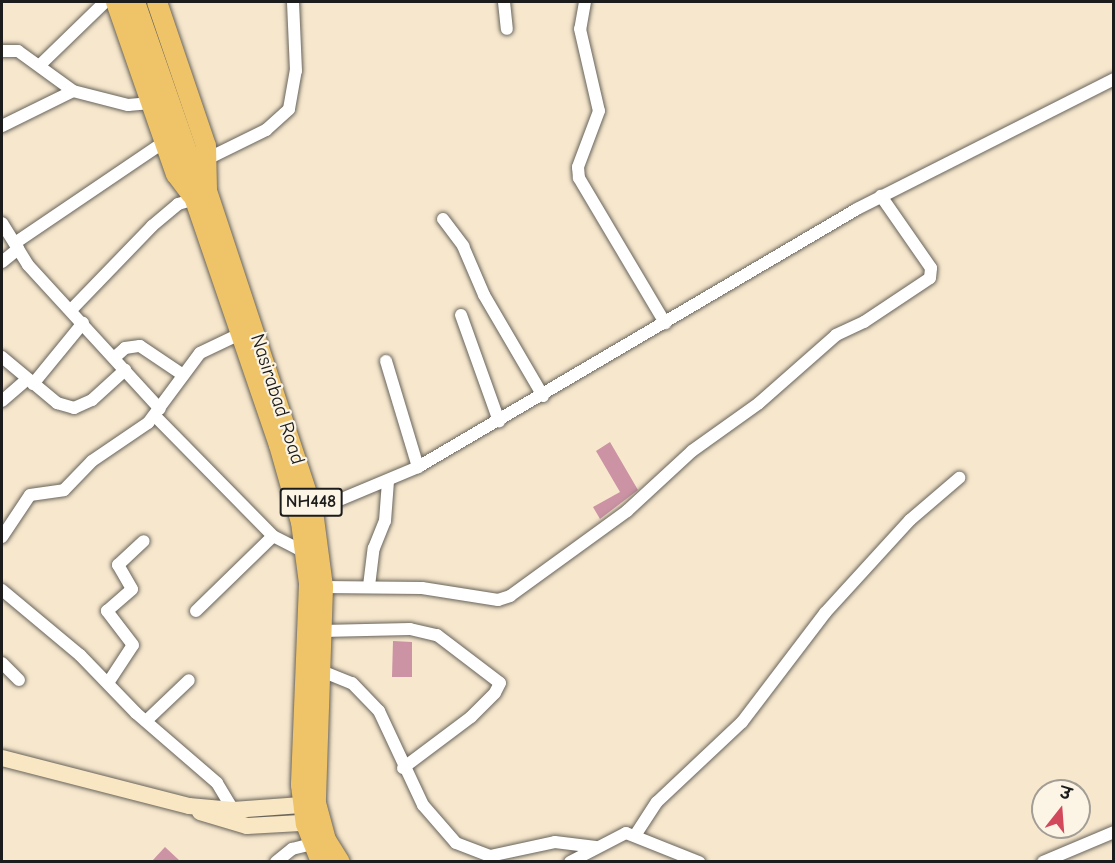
<!DOCTYPE html>
<html>
<head>
<meta charset="utf-8">
<style>
	body { margin:0 }
	#map { position:relative; width:1115px; height:863px; overflow:hidden; background:#f6e7cd; font-family:"Comic Neue","Playpen Sans Deva",sans-serif }
	div>[style] { position:absolute }
	.building>* { inset:0; background:#cb93a4 }
	.roads { filter:drop-shadow(0 0 2px #68635a) drop-shadow(0 0 2px #68635a) }
	.minor>* { height:12px; margin:-6px; padding:0 6px; transform-origin:6px; border-radius:6px; background:#fff }
	.secondary>* { height:16px; margin:-8px; padding:0 8px; transform-origin:8px; border-radius:8px; background:#f9e7c3 }
	.trunk>* { height:20px; margin:-10px; padding:0 10px; transform-origin:10px; border-radius:10px; background:#efc469 }
	span { translate:-50% -50%; white-space:nowrap; text-align:center; line-height:1.15; -webkit-text-stroke:4.5px #fcf5e5; paint-order:stroke }
	.shield-label span { padding:2px 4px; background:#fcf5e5; border:2px solid; border-radius:4px; -webkit-text-stroke-width:0 }
	.shield-label { font-size:18px; color:#1c1c1c; font-weight:700 }
	.street-label { font-size:20px; color:#1c1c1c }
	.frame { position:absolute; inset:0; border:3px solid #1c1c1c; pointer-events:none }
	.north { position:absolute; left:1031px; top:779px; width:60px; height:60px; box-sizing:border-box; background:#fcf5e5; border:2px solid #a29e95; border-radius:50%; rotate:17deg; font-size:16px; font-weight:700; line-height:24px; text-align:center; color:#1c1c1c }
	.north::after { content:''; display:block; margin:auto; width:21px; height:27px; background:#d1495b; clip-path:polygon(50% 0,100% 100%,50% 72%,0 100%) }
</style>
</head>
<body>
<div id="map">
	<div class="building">
		<i style="clip-path:polygon(610px 442px,638px 490px,600px 519px,593px 507px,620px 492px,596px 451px)"></i>
		<i style="clip-path:polygon(393px 641px,412px 642px,412px 677px,392px 677px)"></i>
		<i style="clip-path:polygon(165px 847px,180px 861px,152px 861px)"></i>
	</div>
	<div class="roads">
		<div class="minor">
			<i style="left:504px;top:2px;width:27px;rotate:84deg"></i>
			<i style="left:585px;top:2px;width:27px;rotate:100deg"></i>
			<i style="left:580px;top:29px;width:84px;rotate:77deg"></i>
			<i style="left:599px;top:111px;width:60px;rotate:110.6deg"></i>
			<i style="left:578px;top:167px;width:11px;rotate:85deg"></i>
			<i style="left:579px;top:178px;width:169px;rotate:59.3deg"></i>
			<i style="left:2px;top:51px;width:16px"></i>
			<i style="left:18px;top:51px;width:68px;rotate:36deg"></i>
			<i style="left:73px;top:91px;width:57px;rotate:14.3deg"></i>
			<i style="left:128px;top:105px;width:23px;rotate:-5deg"></i>
			<i style="left:40px;top:65px;width:91px;rotate:-44.1deg"></i>
			<i style="left:2px;top:126px;width:79px;rotate:-26.2deg"></i>
			<i style="left:209px;top:158px;width:64px;rotate:-26.2deg"></i>
			<i style="left:266px;top:130px;width:31px;rotate:-42deg"></i>
			<i style="left:289px;top:109px;width:39px;rotate:-80deg"></i>
			<i style="left:296px;top:71px;width:69px;rotate:-92.5deg"></i>
			<i style="left:443px;top:219px;width:34px;rotate:53deg"></i>
			<i style="left:463px;top:246px;width:53px;rotate:66.8deg"></i>
			<i style="left:484px;top:295px;width:117px;rotate:59.7deg"></i>
			<i style="left:2px;top:223px;width:49px;rotate:58.2deg"></i>
			<i style="left:28px;top:265px;width:195px;rotate:47.5deg"></i>
			<i style="left:15px;top:243px;width:180px;rotate:-34.1deg"></i>
			<i style="left:2px;top:262px;width:21px;rotate:-39deg"></i>
			<i style="left:71px;top:310px;width:117px;rotate:-46deg"></i>
			<i style="left:152px;top:226px;width:34px;rotate:-40deg"></i>
			<i style="left:178px;top:204px;width:18px;rotate:-16deg"></i>
			<i style="left:461px;top:315px;width:113px;rotate:70.3deg"></i>
			<i style="left:2px;top:357px;width:72px;rotate:39.9deg"></i>
			<i style="left:57px;top:403px;width:18px;rotate:16deg"></i>
			<i style="left:74px;top:408px;width:20px;rotate:-24deg"></i>
			<i style="left:92px;top:400px;width:45px;rotate:-42.3deg"></i>
			<i style="left:114px;top:358px;width:15px;rotate:-42deg"></i>
			<i style="left:125px;top:348px;width:15px;rotate:-8deg"></i>
			<i style="left:140px;top:346px;width:52px;rotate:34deg"></i>
			<i style="left:386px;top:361px;width:111px;rotate:73.2deg"></i>
			<i style="left:33px;top:384px;width:79px;rotate:-50.7deg"></i>
			<i style="left:2px;top:401px;width:33px;rotate:-41deg"></i>
			<i style="left:155px;top:416px;width:168px;rotate:45.5deg"></i>
			<i style="left:273px;top:536px;width:37px;rotate:27deg"></i>
			<i style="left:313px;top:511px;width:114px;rotate:-22.7deg"></i>
			<i style="left:418px;top:467px;width:509px;rotate:-30.44deg"></i>
			<i style="left:857px;top:209px;width:288px;rotate:-26.8deg"></i>
			<i style="left:2px;top:537px;width:50px;rotate:-56.3deg"></i>
			<i style="left:30px;top:495px;width:34px;rotate:-8deg"></i>
			<i style="left:64px;top:490px;width:40px;rotate:-46deg"></i>
			<i style="left:92px;top:461px;width:68px;rotate:-34.2deg"></i>
			<i style="left:148px;top:423px;width:87px;rotate:-53.4deg"></i>
			<i style="left:200px;top:353px;width:47px;rotate:-25.5deg"></i>
			<i style="left:369px;top:586px;width:38px;rotate:-83deg"></i>
			<i style="left:374px;top:548px;width:29px;rotate:-68deg"></i>
			<i style="left:385px;top:521px;width:40px;rotate:-85.7deg"></i>
			<i style="left:323px;top:587px;width:99px;rotate:0.6deg"></i>
			<i style="left:422px;top:588px;width:77px;rotate:9deg"></i>
			<i style="left:498px;top:600px;width:13px;rotate:-18deg"></i>
			<i style="left:510px;top:596px;width:145px;rotate:-36deg"></i>
			<i style="left:627px;top:511px;width:88px;rotate:-42.7deg"></i>
			<i style="left:692px;top:451px;width:82px;rotate:-35.6deg"></i>
			<i style="left:759px;top:403px;width:103px;rotate:-41.4deg"></i>
			<i style="left:836px;top:335px;width:31px;rotate:-25deg"></i>
			<i style="left:864px;top:322px;width:79px;rotate:-33.7deg"></i>
			<i style="left:930px;top:278px;width:10px;rotate:-84deg"></i>
			<i style="left:931px;top:268px;width:88px;rotate:-124.8deg"></i>
			<i style="left:2px;top:590px;width:102px;rotate:39.8deg"></i>
			<i style="left:80px;top:655px;width:81px;rotate:46deg"></i>
			<i style="left:136px;top:713px;width:107px;rotate:40.8deg"></i>
			<i style="left:217px;top:783px;width:31px;rotate:59deg"></i>
			<i style="left:196px;top:611px;width:107px;rotate:-44.2deg"></i>
			<i style="left:322px;top:631px;width:88px;rotate:-1.3deg"></i>
			<i style="left:410px;top:629px;width:28px;rotate:13deg"></i>
			<i style="left:437px;top:635px;width:79px;rotate:37.3deg"></i>
			<i style="left:500px;top:683px;width:11px;rotate:117deg"></i>
			<i style="left:495px;top:693px;width:34px;rotate:135deg"></i>
			<i style="left:471px;top:717px;width:85px;rotate:143.1deg"></i>
			<i style="left:2px;top:663px;width:24px;rotate:45deg"></i>
			<i style="left:319px;top:670px;width:35px;rotate:22deg"></i>
			<i style="left:352px;top:683px;width:39px;rotate:46deg"></i>
			<i style="left:379px;top:711px;width:104px;rotate:64.9deg"></i>
			<i style="left:423px;top:805px;width:50px;rotate:49deg"></i>
			<i style="left:456px;top:843px;width:36px;rotate:21deg"></i>
			<i style="left:490px;top:856px;width:66px;rotate:-12.2deg"></i>
			<i style="left:555px;top:842px;width:41px;rotate:7deg"></i>
			<i style="left:108px;top:683px;width:45px;rotate:-56.7deg"></i>
			<i style="left:133px;top:645px;width:43px;rotate:-127.4deg"></i>
			<i style="left:107px;top:611px;width:33px;rotate:-41deg"></i>
			<i style="left:132px;top:589px;width:28px;rotate:-120deg"></i>
			<i style="left:118px;top:565px;width:35px;rotate:-43deg"></i>
			<i style="left:146px;top:721px;width:59px;rotate:-43.6deg"></i>
			<i style="left:636px;top:834px;width:38px;rotate:-57deg"></i>
			<i style="left:657px;top:802px;width:117px;rotate:-43.3deg"></i>
			<i style="left:742px;top:722px;width:137px;rotate:-52.7deg"></i>
			<i style="left:825px;top:613px;width:126px;rotate:-47.6deg"></i>
			<i style="left:910px;top:520px;width:65px;rotate:-40.6deg"></i>
			<i style="left:276px;top:862px;width:21px;rotate:-39deg"></i>
			<i style="left:292px;top:849px;width:21px;rotate:-14deg"></i>
			<i style="left:570px;top:862px;width:63px;rotate:-27.4deg"></i>
			<i style="left:626px;top:833px;width:79px;rotate:21.7deg"></i>
			<i style="left:1043px;top:862px;width:77px;rotate:-22.9deg"></i>
		</div>
		<div class="secondary">
			<i style="left:2px;top:758px;width:193px;rotate:14.4deg"></i>
			<i style="left:189px;top:806px;width:44px;rotate:5.2deg"></i>
			<i style="left:233px;top:810px;width:82px;rotate:-4.2deg"></i>
			<i style="left:200px;top:812px;width:49px;rotate:16.6deg"></i>
			<i style="left:247px;top:826px;width:71px;rotate:-3.2deg"></i>
		</div>
		<div class="trunk">
			<i style="left:116px;top:2px;width:182px;rotate:70.8deg"></i>
			<i style="left:176px;top:174px;width:26px;rotate:53deg"></i>
			<i style="left:135px;top:2px;width:164px;rotate:70.8deg"></i>
			<i style="left:189px;top:157px;width:38px;rotate:62deg"></i>
			<i style="left:207px;top:191px;width:337px;rotate:71.7deg"></i>
			<i style="left:313px;top:511px;width:77px;rotate:82.5deg"></i>
			<i style="left:323px;top:587px;width:216px;rotate:91.9deg"></i>
			<i style="left:316px;top:803px;width:38px;rotate:75deg"></i>
			<i style="left:326px;top:840px;width:26px;rotate:58deg"></i>
			<i style="left:157px;top:2px;width:152px;rotate:71.2deg"></i>
			<i style="left:206px;top:146px;width:45px;rotate:88.7deg"></i>
			<i style="left:190px;top:169px;width:28px;rotate:82deg"></i>
			<i style="left:194px;top:197px;width:262px;rotate:71.1deg"></i>
			<i style="left:279px;top:445px;width:80px;rotate:74.1deg"></i>
			<i style="left:301px;top:522px;width:63px;rotate:82.6deg"></i>
			<i style="left:309px;top:584px;width:201px;rotate:92.3deg"></i>
			<i style="left:301px;top:785px;width:39px;rotate:83deg"></i>
			<i style="left:306px;top:824px;width:41px;rotate:68.5deg"></i>
		</div>
	</div>
	<div class="shield-label">
		<span style="left:311px;top:502px">NH448</span>
	</div>
	<div class="street-label">
		<span style="left:278px;top:399px;rotate:72deg">Nasirabad Road</span>
	</div>
	<div class="frame"></div>
	<div class="north">उ</div>
</div>
</body>
</html>
